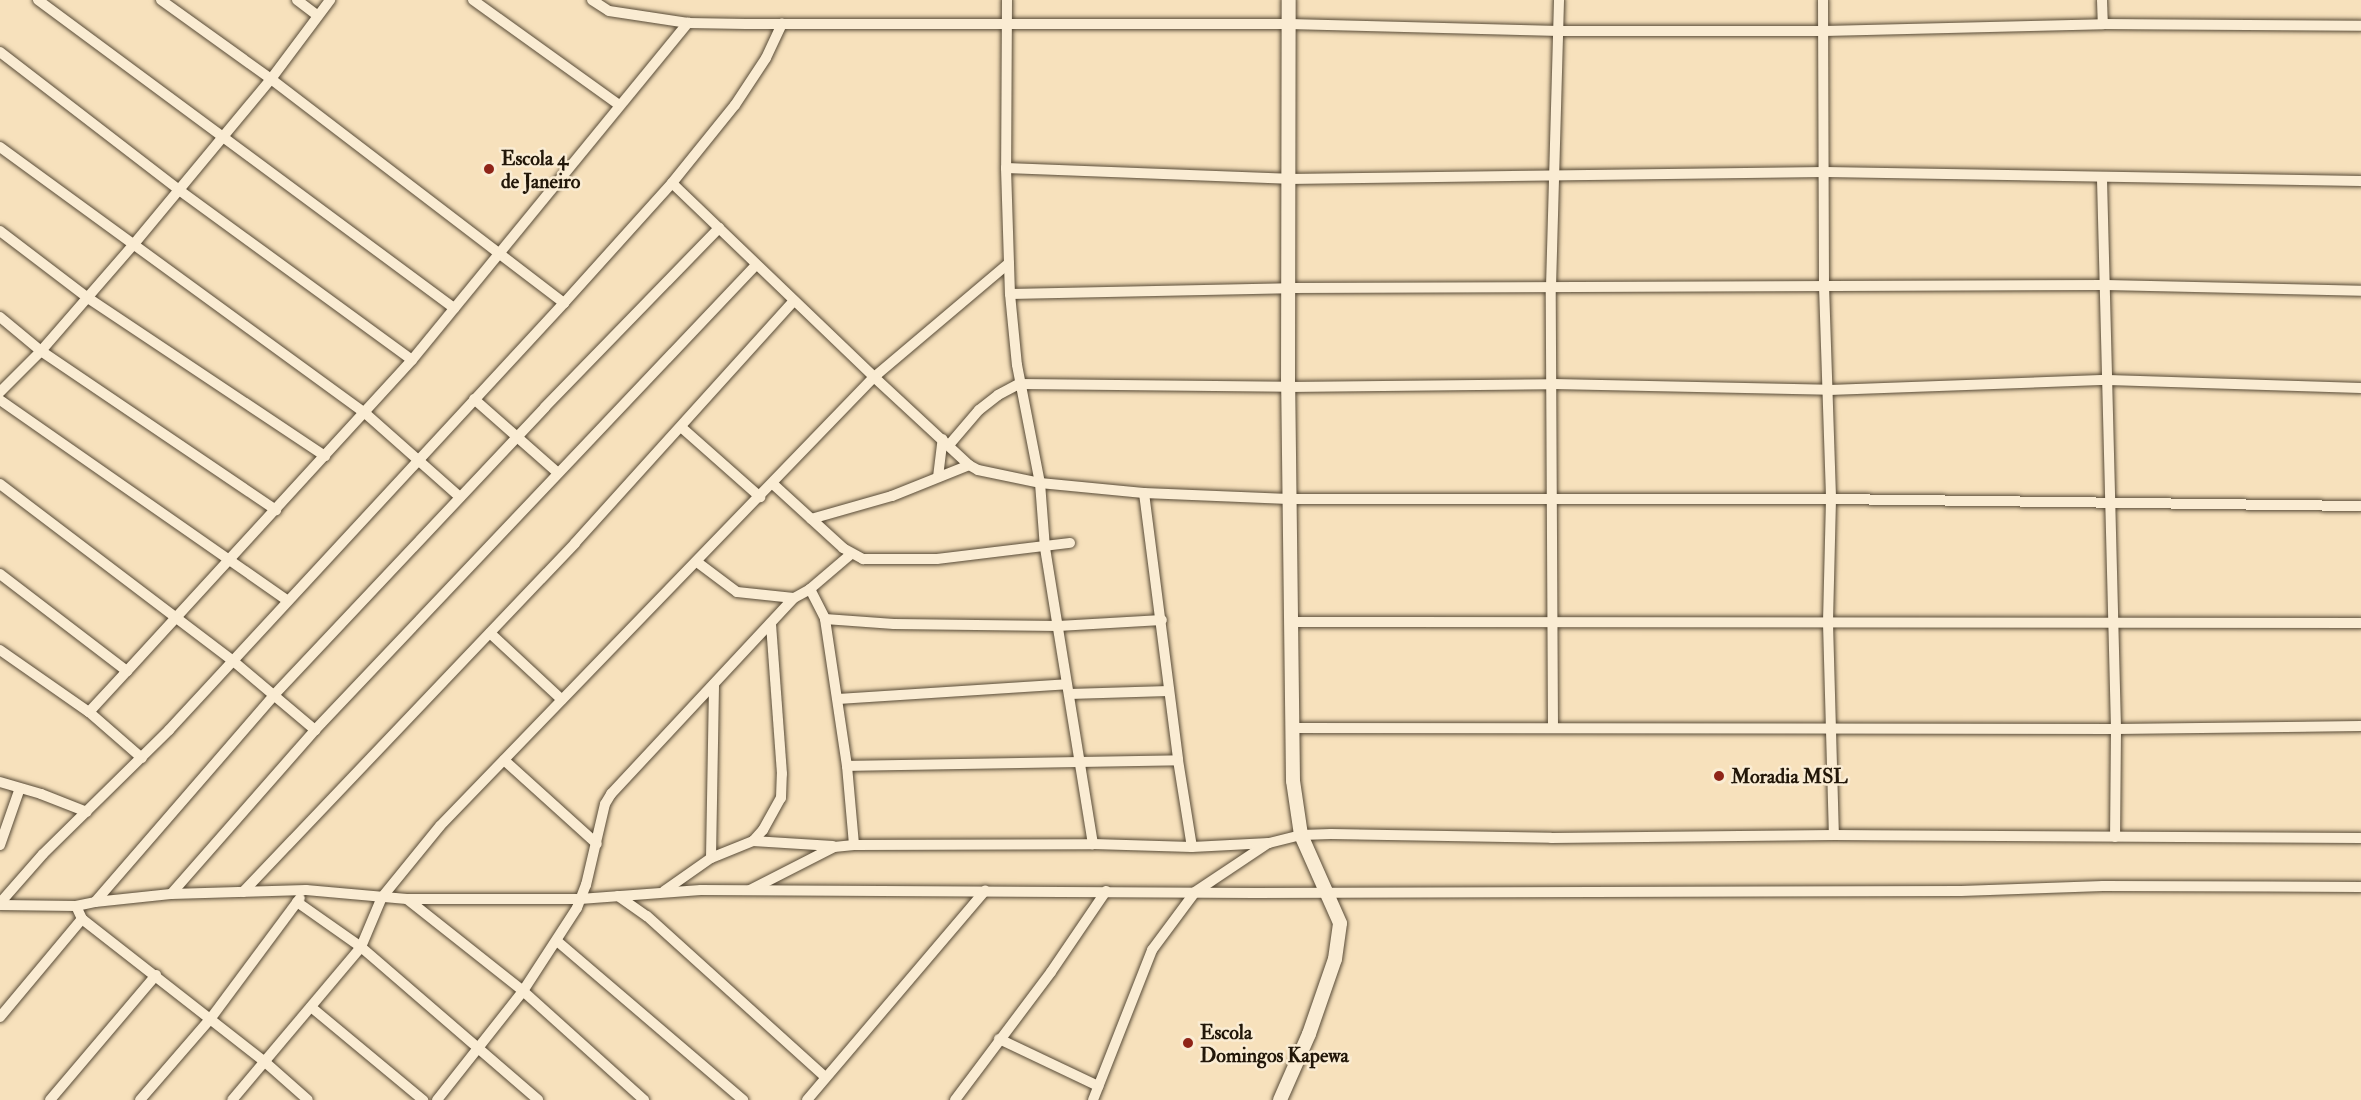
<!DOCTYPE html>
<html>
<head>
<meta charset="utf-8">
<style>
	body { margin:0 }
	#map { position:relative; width:2361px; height:1100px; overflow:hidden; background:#f7e1bc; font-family:"IM FELL Double Pica",serif }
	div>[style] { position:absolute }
	.roads { filter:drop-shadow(0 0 2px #574a36) drop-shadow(0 0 2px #574a36) }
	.street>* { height:10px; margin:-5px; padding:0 5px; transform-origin:5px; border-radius:5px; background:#faecd3 }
	.secondary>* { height:14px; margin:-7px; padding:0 7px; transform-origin:7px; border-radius:7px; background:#faecd3 }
	.dots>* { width:16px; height:16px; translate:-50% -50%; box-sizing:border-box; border:3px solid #faecd3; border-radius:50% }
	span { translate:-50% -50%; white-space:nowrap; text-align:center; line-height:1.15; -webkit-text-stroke:5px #faecd3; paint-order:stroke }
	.poi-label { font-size:20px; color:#221709; font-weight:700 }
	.left { translate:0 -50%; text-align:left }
</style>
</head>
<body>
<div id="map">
	<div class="roads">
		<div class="street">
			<i style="left:38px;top:0;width:518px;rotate:36.52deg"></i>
			<i style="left:161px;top:0;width:135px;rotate:35.7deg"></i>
			<i style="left:271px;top:79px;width:369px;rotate:37.4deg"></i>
			<i style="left:564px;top:303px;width:161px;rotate:-48deg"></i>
			<i style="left:672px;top:183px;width:280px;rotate:43.8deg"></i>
			<i style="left:874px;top:377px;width:624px;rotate:134.03deg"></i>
			<i style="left:440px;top:826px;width:92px;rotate:129.2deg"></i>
			<i style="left:382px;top:897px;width:54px;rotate:112.8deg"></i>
			<i style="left:361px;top:947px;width:200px;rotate:130.1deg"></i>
			<i style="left:297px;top:0;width:26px;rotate:37deg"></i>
			<i style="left:473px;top:0;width:180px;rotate:35.7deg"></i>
			<i style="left:592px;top:0;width:20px;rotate:33deg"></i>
			<i style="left:609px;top:11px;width:80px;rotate:8.6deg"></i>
			<i style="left:688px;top:23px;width:58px;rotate:1deg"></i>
			<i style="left:746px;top:24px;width:543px"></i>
			<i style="left:1289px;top:24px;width:270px;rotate:1.5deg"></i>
			<i style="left:1559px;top:31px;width:266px"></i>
			<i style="left:1825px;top:31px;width:278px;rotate:-1.4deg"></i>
			<i style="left:2103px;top:24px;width:258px;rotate:0.4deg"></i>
			<i style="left:1007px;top:0;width:168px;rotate:90.3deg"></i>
			<i style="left:1006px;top:168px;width:126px;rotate:88.2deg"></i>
			<i style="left:1010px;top:294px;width:71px;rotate:84.4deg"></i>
			<i style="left:1017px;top:365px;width:120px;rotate:79deg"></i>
			<i style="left:1040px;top:483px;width:65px;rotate:85.6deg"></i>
			<i style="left:1045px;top:548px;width:300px;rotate:80.8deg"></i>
			<i style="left:1823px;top:0;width:286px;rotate:89.8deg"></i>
			<i style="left:1824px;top:286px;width:213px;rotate:88.1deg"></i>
			<i style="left:1831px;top:499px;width:124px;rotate:91.4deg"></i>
			<i style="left:1828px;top:623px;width:212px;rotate:88.4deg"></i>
			<i style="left:2102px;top:0;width:24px;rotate:88deg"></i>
			<i style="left:0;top:52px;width:226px;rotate:37.6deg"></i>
			<i style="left:179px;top:190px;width:288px;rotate:36.1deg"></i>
			<i style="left:0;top:147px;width:452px;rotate:36.1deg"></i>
			<i style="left:365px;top:413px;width:127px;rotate:41.5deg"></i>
			<i style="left:1006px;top:168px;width:282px;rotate:2.2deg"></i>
			<i style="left:1288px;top:179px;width:537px;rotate:-0.75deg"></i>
			<i style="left:1825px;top:172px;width:536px;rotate:0.96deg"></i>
			<i style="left:2102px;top:179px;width:550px;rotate:88.54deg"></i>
			<i style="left:2116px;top:729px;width:108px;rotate:90.5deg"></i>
			<i style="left:672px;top:183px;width:100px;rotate:-51.1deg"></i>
			<i style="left:735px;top:105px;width:56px;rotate:-56.6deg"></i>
			<i style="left:766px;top:58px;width:38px;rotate:-65deg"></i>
			<i style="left:0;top:231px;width:111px;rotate:37.3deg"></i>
			<i style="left:88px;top:298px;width:285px;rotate:33.7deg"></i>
			<i style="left:1009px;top:263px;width:177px;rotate:139.8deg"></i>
			<i style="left:874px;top:377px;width:129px;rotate:42.8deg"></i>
			<i style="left:969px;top:465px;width:10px;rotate:29deg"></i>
			<i style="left:978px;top:470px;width:63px;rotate:11.8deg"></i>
			<i style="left:1040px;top:483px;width:104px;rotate:5.5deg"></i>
			<i style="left:1144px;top:493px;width:145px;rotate:2.4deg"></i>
			<i style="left:1289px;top:499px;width:542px"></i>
			<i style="left:1831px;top:499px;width:530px;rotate:0.76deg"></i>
			<i style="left:1010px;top:294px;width:279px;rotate:-1.2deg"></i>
			<i style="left:1289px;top:288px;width:817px;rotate:-0.21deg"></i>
			<i style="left:2106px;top:285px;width:255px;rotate:1.3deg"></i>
			<i style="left:0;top:317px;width:53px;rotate:39.7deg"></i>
			<i style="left:41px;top:351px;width:284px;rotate:34.1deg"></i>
			<i style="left:0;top:392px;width:58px;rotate:-45deg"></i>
			<i style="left:41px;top:351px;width:142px;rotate:-49deg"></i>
			<i style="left:134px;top:244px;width:214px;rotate:-50.3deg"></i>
			<i style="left:271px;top:79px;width:99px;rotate:-53.2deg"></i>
			<i style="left:474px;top:399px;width:112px;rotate:41.4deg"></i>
			<i style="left:0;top:400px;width:351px;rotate:34.9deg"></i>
			<i style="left:681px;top:427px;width:106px;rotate:41.5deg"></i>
			<i style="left:949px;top:445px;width:46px;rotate:-49.4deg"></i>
			<i style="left:979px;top:410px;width:24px;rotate:-38deg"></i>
			<i style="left:998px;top:395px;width:24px;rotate:-28deg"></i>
			<i style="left:1019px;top:384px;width:269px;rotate:0.6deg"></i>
			<i style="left:1288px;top:387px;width:265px;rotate:-0.6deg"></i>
			<i style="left:1553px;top:384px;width:276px;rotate:1.2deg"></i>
			<i style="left:1829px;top:390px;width:279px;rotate:-2.1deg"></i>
			<i style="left:2108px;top:380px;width:253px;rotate:1.8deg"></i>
			<i style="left:938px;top:477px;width:38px;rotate:-83deg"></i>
			<i style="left:0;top:484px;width:291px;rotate:37.2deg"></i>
			<i style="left:232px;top:660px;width:109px;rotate:40.1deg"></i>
			<i style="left:773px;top:484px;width:95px;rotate:42.4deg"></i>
			<i style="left:843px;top:548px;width:23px;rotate:29deg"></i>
			<i style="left:863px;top:559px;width:74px"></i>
			<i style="left:937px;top:559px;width:134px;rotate:-6.9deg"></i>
			<i style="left:1144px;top:493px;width:269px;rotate:82.7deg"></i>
			<i style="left:1178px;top:760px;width:88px;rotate:80.9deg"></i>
			<i style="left:811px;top:519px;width:84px;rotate:-15.9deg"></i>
			<i style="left:892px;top:496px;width:83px;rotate:-21.9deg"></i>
			<i style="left:697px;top:562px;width:50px;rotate:36.9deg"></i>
			<i style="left:737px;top:592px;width:57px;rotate:6deg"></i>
			<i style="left:0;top:574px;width:160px;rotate:37.4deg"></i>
			<i style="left:127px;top:671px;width:422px;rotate:-47.5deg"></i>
			<i style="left:412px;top:360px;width:436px;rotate:-50.7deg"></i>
			<i style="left:810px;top:589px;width:34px;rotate:63deg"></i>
			<i style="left:825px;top:619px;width:149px;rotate:81.5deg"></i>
			<i style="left:847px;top:766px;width:79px;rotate:84.9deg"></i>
			<i style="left:825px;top:619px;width:69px;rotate:4.1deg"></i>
			<i style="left:894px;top:624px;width:164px;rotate:0.7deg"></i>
			<i style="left:1058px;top:626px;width:104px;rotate:-3.3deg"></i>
			<i style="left:1290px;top:622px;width:1071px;rotate:0.05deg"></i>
			<i style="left:490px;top:633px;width:98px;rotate:42.9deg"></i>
			<i style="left:0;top:650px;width:108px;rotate:34.9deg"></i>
			<i style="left:89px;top:712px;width:70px;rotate:41deg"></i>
			<i style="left:1069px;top:694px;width:100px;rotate:-1.7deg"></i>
			<i style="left:838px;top:699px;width:229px;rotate:-3.7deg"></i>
			<i style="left:89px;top:712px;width:56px;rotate:-47.2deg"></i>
			<i style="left:1291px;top:728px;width:825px;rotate:0.07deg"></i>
			<i style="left:2116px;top:729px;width:245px;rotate:-0.7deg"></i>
			<i style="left:1553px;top:728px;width:441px;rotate:-90.3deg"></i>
			<i style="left:1551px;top:287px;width:287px;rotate:-88.4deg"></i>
			<i style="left:504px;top:760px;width:125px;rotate:42.1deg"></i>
			<i style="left:847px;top:766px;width:331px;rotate:-1deg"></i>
			<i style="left:0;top:782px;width:43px;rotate:16.3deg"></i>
			<i style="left:41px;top:794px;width:49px;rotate:21.4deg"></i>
			<i style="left:753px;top:841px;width:80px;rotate:3.6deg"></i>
			<i style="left:0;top:845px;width:60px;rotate:-70.7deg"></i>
			<i style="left:711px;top:858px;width:174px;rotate:-89deg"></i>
			<i style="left:750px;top:890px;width:94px;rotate:-27.1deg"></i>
			<i style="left:834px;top:847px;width:20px;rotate:-6deg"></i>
			<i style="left:854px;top:845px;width:239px;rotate:-0.2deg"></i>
			<i style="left:1093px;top:844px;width:99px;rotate:1.7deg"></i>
			<i style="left:1192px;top:847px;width:77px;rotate:-3deg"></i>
			<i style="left:1269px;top:843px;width:33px;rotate:-14deg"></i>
			<i style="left:1301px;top:835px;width:30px;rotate:-2deg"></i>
			<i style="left:1331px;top:834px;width:220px;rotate:1deg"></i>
			<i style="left:1551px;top:838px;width:283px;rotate:-0.6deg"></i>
			<i style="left:1834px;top:835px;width:527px;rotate:0.33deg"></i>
			<i style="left:664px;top:891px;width:57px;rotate:-35.1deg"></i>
			<i style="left:711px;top:858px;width:45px;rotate:-22deg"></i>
			<i style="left:753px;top:841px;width:15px;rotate:-48deg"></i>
			<i style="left:763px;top:830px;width:37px;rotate:-61deg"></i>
			<i style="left:781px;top:798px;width:24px;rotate:-88deg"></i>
			<i style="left:782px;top:774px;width:151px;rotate:-94.2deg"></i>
			<i style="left:243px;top:892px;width:482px;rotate:-46.4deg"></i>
			<i style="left:575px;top:543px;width:326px;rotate:-47.9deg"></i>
			<i style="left:171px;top:894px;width:218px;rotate:-48.7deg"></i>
			<i style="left:315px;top:730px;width:641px;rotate:-46.52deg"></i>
			<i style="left:618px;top:896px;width:35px;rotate:35deg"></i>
			<i style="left:647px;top:916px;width:240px;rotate:42.1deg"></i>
			<i style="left:407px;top:899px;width:148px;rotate:38.4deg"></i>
			<i style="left:523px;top:991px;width:163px;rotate:42deg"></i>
			<i style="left:95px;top:902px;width:274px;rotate:-49.1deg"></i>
			<i style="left:274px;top:695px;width:395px;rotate:-46.7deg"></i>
			<i style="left:545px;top:407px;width:250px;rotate:-45.8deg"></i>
			<i style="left:297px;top:902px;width:78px;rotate:35.1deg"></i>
			<i style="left:361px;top:947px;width:234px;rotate:40.8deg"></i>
			<i style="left:0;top:903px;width:65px;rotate:-48.7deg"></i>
			<i style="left:43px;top:854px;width:177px;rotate:-44.5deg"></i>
			<i style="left:169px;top:730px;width:582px;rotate:-47.23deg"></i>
			<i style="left:0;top:905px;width:76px;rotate:0.8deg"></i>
			<i style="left:76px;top:906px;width:19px;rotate:-12deg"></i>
			<i style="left:95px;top:902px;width:76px;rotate:-6deg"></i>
			<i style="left:171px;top:894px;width:135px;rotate:-1.7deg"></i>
			<i style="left:306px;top:890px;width:101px;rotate:5.1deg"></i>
			<i style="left:407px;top:899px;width:173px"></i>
			<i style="left:580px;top:899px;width:121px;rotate:-4.3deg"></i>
			<i style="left:701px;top:890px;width:554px;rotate:0.31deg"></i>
			<i style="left:1255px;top:893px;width:706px;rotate:-0.16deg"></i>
			<i style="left:1961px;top:891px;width:142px;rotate:-2deg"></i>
			<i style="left:2103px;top:886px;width:258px;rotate:0.2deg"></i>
			<i style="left:76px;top:906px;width:14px;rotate:65deg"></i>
			<i style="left:82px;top:919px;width:232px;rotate:38deg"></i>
			<i style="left:265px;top:1062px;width:57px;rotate:41.5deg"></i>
			<i style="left:557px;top:941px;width:245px;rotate:40.5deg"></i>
			<i style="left:311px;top:1007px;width:146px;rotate:39.7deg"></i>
			<i style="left:0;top:1017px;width:128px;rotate:-50.1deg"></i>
			<i style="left:999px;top:1039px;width:110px;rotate:25.4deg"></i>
			<i style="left:50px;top:1100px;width:164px;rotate:-49.7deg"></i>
			<i style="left:140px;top:1100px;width:108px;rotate:-49.1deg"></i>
			<i style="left:211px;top:1018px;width:149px;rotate:-53.4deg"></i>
			<i style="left:437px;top:1100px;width:139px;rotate:-51.7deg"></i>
			<i style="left:523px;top:991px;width:99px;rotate:-57deg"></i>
			<i style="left:577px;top:908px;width:25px;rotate:-69deg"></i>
			<i style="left:586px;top:885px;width:83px;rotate:-76.8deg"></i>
			<i style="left:605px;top:804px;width:12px;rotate:-59deg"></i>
			<i style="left:611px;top:794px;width:268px;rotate:-47deg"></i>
			<i style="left:794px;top:598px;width:18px;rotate:-29deg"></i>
			<i style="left:810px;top:589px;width:54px;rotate:-40.5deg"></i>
			<i style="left:807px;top:1100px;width:275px;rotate:-49.6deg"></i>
			<i style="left:955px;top:1100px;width:160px;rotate:-53.1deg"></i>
			<i style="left:1051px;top:972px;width:98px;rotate:-55.8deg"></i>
			<i style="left:1093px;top:1100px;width:161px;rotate:-68.5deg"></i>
			<i style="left:1152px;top:950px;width:72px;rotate:-53.4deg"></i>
			<i style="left:1195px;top:892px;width:87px;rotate:-33.7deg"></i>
		</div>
		<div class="secondary">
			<i style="left:1280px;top:1100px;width:72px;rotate:-66.3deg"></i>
			<i style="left:1309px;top:1034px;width:79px;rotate:-70.9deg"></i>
			<i style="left:1335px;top:959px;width:36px;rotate:-82deg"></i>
			<i style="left:1340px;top:923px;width:96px;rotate:-113.9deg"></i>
			<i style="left:1301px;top:835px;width:55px;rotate:-98.4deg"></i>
			<i style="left:1293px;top:781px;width:394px;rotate:-90.7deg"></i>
			<i style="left:1288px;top:387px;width:387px;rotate:-89.9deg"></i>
		</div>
	</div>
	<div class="dots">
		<i style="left:489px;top:169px;background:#8f2418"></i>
		<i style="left:1719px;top:776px;background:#8f2418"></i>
		<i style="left:1188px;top:1043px;background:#8f2418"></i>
	</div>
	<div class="poi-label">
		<span class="left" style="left:501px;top:170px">Escola 4<br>de Janeiro</span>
		<span class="left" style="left:1731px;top:776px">Moradia MSL</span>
		<span class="left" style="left:1200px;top:1044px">Escola<br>Domingos Kapewa</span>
	</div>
</div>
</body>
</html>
